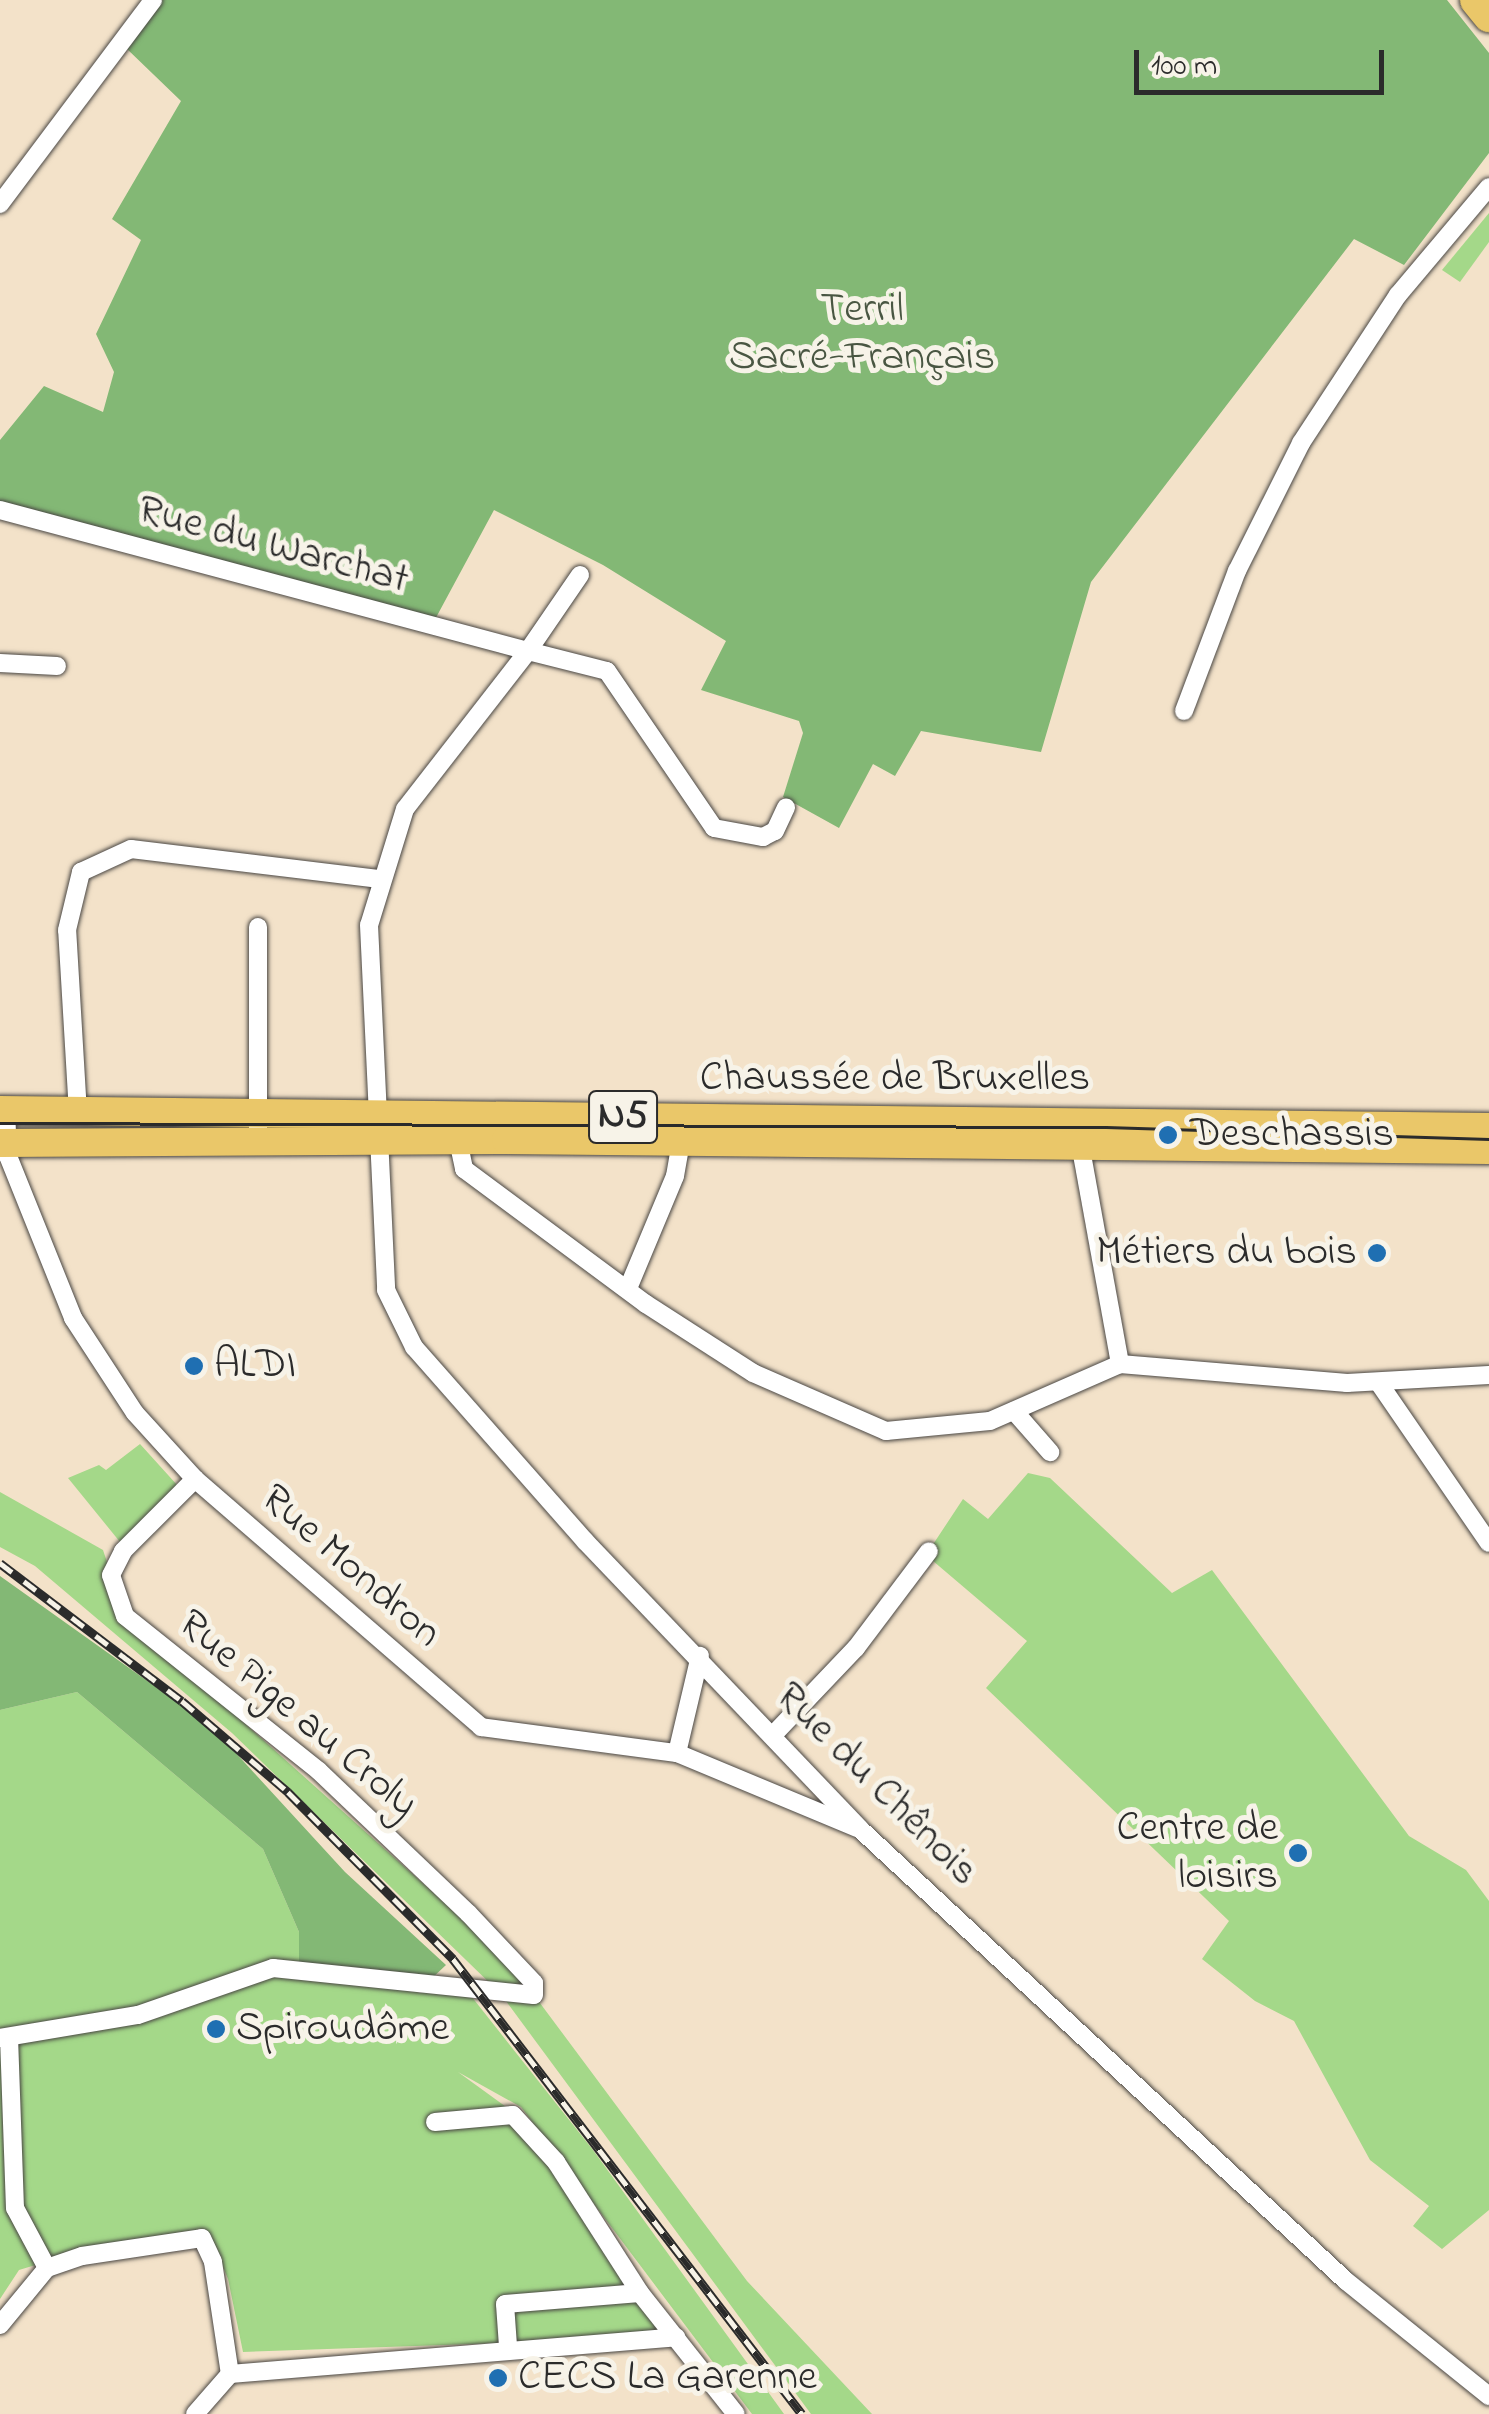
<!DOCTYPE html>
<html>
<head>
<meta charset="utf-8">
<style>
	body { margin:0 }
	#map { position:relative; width:1489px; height:2414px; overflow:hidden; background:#f3e2c9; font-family:"Indie Flower",sans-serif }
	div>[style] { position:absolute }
	.green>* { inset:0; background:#a4d889 }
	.forest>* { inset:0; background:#83b875 }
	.roads { filter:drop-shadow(0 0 2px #494643) drop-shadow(0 0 2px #494643) }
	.street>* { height:18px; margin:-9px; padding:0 9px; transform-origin:9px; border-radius:9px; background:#fff }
	.primary>* { height:28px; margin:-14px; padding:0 14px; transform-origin:14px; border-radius:14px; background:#eac769 }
	.highway>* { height:32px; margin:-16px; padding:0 16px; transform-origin:16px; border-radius:16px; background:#eac769 }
	.tram>* { height:2.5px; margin:-1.25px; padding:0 1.25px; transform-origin:1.25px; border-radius:1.25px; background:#2b2b2b }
	.rail>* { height:9px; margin-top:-4.5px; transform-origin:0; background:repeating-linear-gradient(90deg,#f7f3e8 0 15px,#2b2b2b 0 30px); box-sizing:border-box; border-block:2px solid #2b2b2b }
	.dots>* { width:28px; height:28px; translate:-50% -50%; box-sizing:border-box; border:5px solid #f7f3e8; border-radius:50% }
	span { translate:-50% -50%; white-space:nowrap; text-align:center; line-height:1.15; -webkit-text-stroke:10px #f7f3e8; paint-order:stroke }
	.shield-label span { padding:2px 8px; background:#f7f3e8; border:2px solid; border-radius:8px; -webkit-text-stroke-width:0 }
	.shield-label { font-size:40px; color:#2b2b2b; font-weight:700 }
	.park-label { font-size:42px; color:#495642 }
	.street-label { font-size:42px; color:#2b2b2b }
	.poi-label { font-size:42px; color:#2b2b2b }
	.left { translate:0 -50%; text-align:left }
	.right { translate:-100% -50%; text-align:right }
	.scale { position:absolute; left:1134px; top:50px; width:250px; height:45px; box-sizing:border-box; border:5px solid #2b2b2b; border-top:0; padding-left:12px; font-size:30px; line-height:35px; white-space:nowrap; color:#2b2b2b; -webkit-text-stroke:8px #f7f3e8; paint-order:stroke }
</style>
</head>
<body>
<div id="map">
	<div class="green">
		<i style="clip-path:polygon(1489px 213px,1489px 242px,1460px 282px,1442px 270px)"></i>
		<i style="clip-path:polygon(140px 1444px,178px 1486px,120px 1542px,68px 1478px,99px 1465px,106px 1470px)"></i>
		<i style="clip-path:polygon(1028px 1473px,1050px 1478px,1172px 1593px,1212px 1570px,1409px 1836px,1466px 1870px,1489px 1901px,1489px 2210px,1442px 2249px,1413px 2226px,1429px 2206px,1370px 2160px,1294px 2021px,1255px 2001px,1202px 1959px,1229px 1921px,986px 1688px,1027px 1641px,926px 1555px,963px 1499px,988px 1519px)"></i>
		<i style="clip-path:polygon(0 1492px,103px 1550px,125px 1616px,534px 1983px,534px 1995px,747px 2281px,872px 2414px,811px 2414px,500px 1993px,232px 1733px,35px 1566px,0 1547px)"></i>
		<i style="clip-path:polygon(77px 1692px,263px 1849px,299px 1932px,370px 1974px,420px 1993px,460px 1982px,593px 2150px,784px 2414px,752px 2414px,521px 2107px,458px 2072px,516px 2114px,676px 2337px,243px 2352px,228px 2279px,209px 2233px,75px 2253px,19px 2270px,0 2299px,0 1710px)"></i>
	</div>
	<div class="forest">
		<i style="clip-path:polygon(157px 0,1447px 0,1489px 53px,1489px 153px,1404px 265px,1354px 239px,1091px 582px,1041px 752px,921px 731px,895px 776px,873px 764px,839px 828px,783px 797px,803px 733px,799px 721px,701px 690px,726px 641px,603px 565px,494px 510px,432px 625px,0 510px,0 440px,44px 386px,103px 412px,114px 372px,96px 334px,141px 240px,112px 219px,181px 101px,126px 48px)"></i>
		<i style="clip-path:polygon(0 1576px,212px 1727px,345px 1872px,446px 1965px,430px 1980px,299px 1963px,299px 1932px,263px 1849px,77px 1692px,0 1710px)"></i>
	</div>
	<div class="roads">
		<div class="street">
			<i style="left:0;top:204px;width:255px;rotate:-53.1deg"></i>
			<i style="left:0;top:510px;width:547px;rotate:14.95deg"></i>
			<i style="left:528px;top:651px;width:200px;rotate:127.9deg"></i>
			<i style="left:405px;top:809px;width:121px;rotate:107.2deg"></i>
			<i style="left:369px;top:925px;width:365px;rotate:87.3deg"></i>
			<i style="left:386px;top:1290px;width:64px;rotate:63.8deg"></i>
			<i style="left:414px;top:1347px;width:259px;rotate:48.6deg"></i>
			<i style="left:585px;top:1541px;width:398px;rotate:46.3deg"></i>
			<i style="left:860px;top:1829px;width:664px;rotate:42.92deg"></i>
			<i style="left:1346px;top:2281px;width:184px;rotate:38.8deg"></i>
			<i style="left:580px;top:575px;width:92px;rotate:124.4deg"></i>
			<i style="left:528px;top:651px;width:81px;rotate:14.2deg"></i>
			<i style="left:607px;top:671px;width:190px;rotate:55.7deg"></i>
			<i style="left:714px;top:828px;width:50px;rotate:10.4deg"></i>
			<i style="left:763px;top:837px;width:13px;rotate:-27deg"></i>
			<i style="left:775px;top:831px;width:26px;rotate:-65deg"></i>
			<i style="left:0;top:663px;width:57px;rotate:3deg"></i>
			<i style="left:1184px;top:711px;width:150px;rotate:-69.3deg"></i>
			<i style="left:1237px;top:571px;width:143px;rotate:-63.4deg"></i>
			<i style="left:1301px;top:443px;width:177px;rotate:-56.8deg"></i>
			<i style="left:1398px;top:295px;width:141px;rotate:-49.9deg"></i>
			<i style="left:6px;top:1110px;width:46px;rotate:87.5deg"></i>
			<i style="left:8px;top:1156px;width:175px;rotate:68.1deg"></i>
			<i style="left:73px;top:1318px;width:113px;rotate:56.9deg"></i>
			<i style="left:135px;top:1413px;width:89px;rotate:47.7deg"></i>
			<i style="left:195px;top:1479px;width:379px;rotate:40.9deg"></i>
			<i style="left:481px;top:1727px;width:198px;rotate:7.6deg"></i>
			<i style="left:677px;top:1753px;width:195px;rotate:22.6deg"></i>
			<i style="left:78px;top:1113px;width:183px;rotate:-93.4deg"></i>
			<i style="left:67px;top:930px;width:60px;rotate:-76.4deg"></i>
			<i style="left:81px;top:872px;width:55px;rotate:-24.7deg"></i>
			<i style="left:131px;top:849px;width:251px;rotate:6.9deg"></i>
			<i style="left:456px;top:1131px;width:39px;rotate:78deg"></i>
			<i style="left:464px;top:1169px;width:227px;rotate:36.6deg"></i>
			<i style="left:646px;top:1304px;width:127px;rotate:32.8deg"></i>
			<i style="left:753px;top:1373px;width:145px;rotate:23.6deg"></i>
			<i style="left:886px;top:1431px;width:104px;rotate:-5.5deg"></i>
			<i style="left:990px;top:1421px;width:142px;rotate:-23.7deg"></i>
			<i style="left:1120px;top:1364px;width:228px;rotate:4.8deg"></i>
			<i style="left:1347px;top:1383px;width:142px;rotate:-3.2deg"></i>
			<i style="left:1079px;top:1138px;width:230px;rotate:79.7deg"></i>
			<i style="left:258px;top:1142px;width:215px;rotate:-90deg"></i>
			<i style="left:629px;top:1286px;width:119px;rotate:-67.3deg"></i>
			<i style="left:675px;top:1176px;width:34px;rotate:-80deg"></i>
			<i style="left:1379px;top:1383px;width:194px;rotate:55.5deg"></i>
			<i style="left:1014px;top:1411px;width:55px;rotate:48.7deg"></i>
			<i style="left:774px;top:1734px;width:119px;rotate:-46.4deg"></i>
			<i style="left:856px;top:1648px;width:121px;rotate:-53deg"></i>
			<i style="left:677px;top:1753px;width:100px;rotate:-76.7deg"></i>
			<i style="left:9px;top:2037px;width:171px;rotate:88deg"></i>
			<i style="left:15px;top:2208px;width:68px;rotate:61.9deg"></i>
			<i style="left:0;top:2038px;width:140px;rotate:-9.5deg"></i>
			<i style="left:138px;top:2015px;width:143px;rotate:-19.2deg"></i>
			<i style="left:273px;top:1968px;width:262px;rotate:5.9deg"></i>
			<i style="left:534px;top:1995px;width:12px;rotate:-90deg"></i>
			<i style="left:534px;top:1983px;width:96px;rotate:-133.3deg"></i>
			<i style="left:468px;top:1913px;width:206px;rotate:-136.4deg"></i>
			<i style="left:319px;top:1771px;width:248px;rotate:-141.4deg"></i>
			<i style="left:125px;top:1616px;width:43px;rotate:-108.9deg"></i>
			<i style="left:111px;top:1575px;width:27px;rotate:-63deg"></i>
			<i style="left:123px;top:1551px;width:102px;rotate:-45deg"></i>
			<i style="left:435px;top:2122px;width:78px;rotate:-5.1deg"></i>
			<i style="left:513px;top:2115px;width:64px;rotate:47.5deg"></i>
			<i style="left:556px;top:2162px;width:156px;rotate:57.3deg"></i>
			<i style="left:640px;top:2293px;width:154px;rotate:51.6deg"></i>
			<i style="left:0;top:2325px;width:74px;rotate:-50.5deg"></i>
			<i style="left:47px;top:2268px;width:37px;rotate:-19deg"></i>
			<i style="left:82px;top:2256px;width:121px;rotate:-8.5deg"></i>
			<i style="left:202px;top:2238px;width:26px;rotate:65deg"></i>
			<i style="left:213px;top:2262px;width:113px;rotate:81.4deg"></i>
			<i style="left:230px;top:2374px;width:53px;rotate:131.2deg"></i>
			<i style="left:508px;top:2346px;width:42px;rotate:-94.1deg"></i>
			<i style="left:505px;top:2304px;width:135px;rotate:-4.7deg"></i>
			<i style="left:230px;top:2374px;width:448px;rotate:-4.7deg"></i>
		</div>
		<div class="primary">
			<i style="left:0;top:1110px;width:1489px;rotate:0.65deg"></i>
			<i style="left:0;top:1143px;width:506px;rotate:-0.34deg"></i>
			<i style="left:506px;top:1140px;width:983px;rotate:0.58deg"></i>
		</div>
		<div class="highway">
			<i style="left:1476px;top:0;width:21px;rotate:51deg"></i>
		</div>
	</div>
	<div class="tram">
		<i style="left:0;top:1123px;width:1106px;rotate:0.21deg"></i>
		<i style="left:1106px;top:1127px;width:383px;rotate:1.8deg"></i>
	</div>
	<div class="rail">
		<i style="left:0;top:1563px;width:228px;rotate:37.2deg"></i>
		<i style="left:182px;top:1701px;width:140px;rotate:40.6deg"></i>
		<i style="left:288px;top:1792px;width:235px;rotate:45.3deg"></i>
		<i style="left:453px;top:1959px;width:573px;rotate:52.51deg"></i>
	</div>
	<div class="dots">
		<i style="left:1168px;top:1135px;background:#1f6fb2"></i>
		<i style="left:1377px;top:1253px;background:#1f6fb2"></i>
		<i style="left:194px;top:1366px;background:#1f6fb2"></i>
		<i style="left:1298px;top:1853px;background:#1f6fb2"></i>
		<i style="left:216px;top:2029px;background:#1f6fb2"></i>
		<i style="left:498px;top:2378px;background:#1f6fb2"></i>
	</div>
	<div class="shield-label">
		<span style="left:623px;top:1117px">N5</span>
	</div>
	<div class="park-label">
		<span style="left:862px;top:334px">Terril<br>Sacré-Français</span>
	</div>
	<div class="street-label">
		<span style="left:273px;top:546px;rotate:15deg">Rue du Warchat</span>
		<span style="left:895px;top:1079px">Chaussée de Bruxelles</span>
		<span style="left:350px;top:1567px;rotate:41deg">Rue Mondron</span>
		<span style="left:297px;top:1715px;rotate:40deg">Rue Pige au Croly</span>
		<span style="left:876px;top:1785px;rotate:45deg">Rue du Chênois</span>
	</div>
	<div class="poi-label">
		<span class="left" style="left:1190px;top:1135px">Deschassis</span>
		<span class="right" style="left:1357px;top:1253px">Métiers du bois</span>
		<span class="left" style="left:214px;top:1366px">ALDI</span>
		<span class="right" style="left:1278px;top:1853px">Centre de<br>loisirs</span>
		<span class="left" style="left:236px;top:2029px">Spiroudôme</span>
		<span class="left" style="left:518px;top:2378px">CECS La Garenne</span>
	</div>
	<div class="scale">100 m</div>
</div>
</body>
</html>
